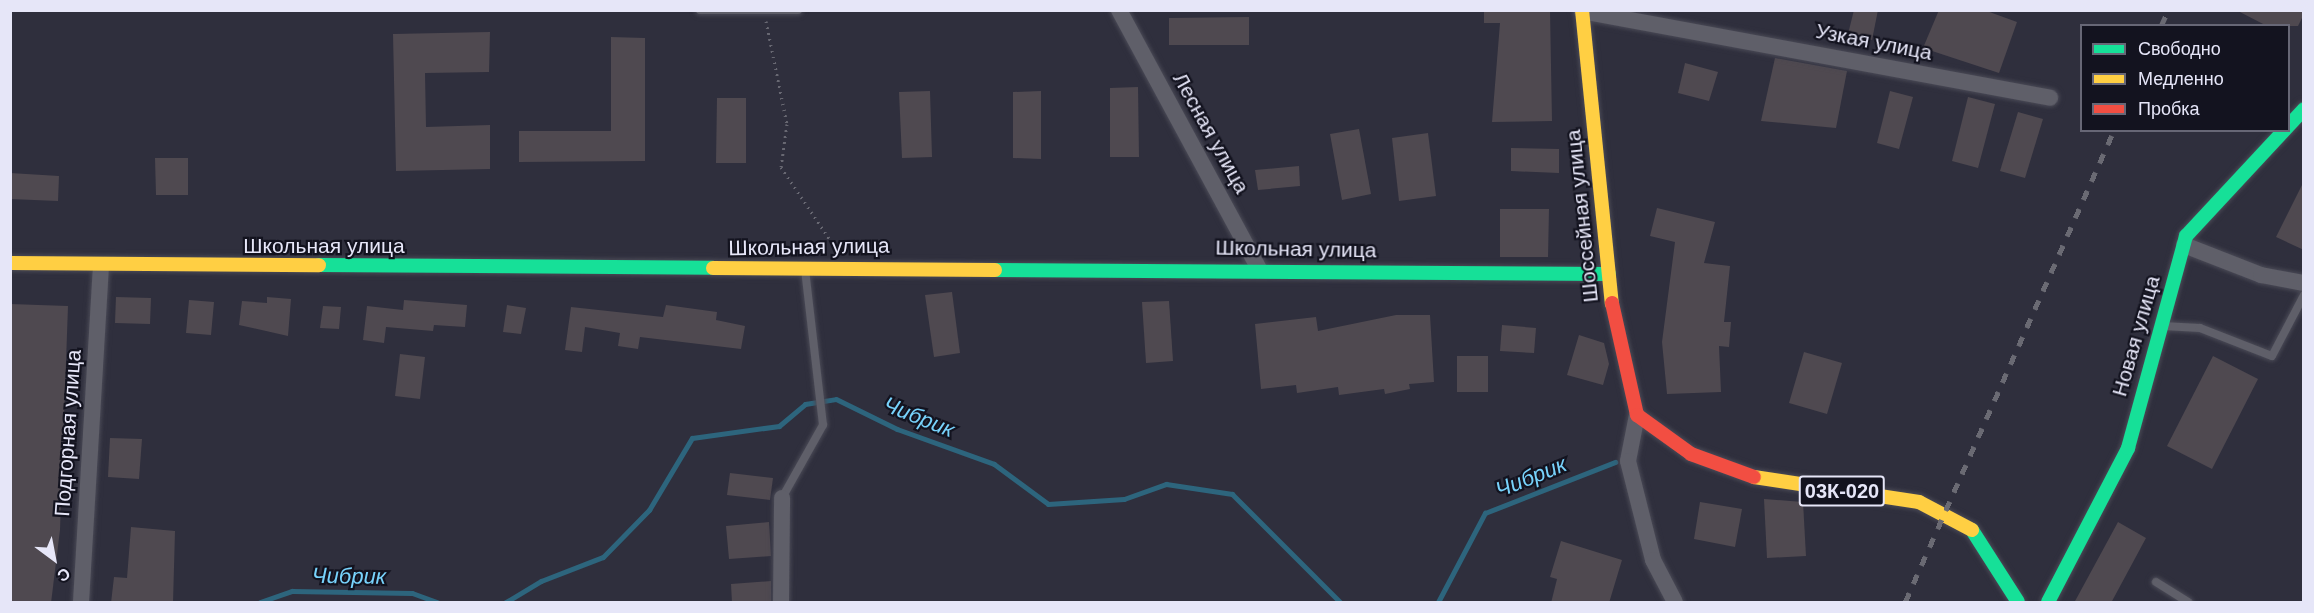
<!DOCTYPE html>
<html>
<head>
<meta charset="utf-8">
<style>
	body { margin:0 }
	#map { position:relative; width:2314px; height:613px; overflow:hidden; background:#2f2f3d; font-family:Arial,sans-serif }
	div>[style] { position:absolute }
	.stream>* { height:5px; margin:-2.5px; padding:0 2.5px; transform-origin:2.5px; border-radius:2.5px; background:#2d657d }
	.building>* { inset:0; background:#4f4950 }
	.path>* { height:3px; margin-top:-1.5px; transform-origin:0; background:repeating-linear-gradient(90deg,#686872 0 1.5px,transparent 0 6px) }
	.roads { filter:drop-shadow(0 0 2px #4a4a56) drop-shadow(0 0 2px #4a4a56) }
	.lane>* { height:8px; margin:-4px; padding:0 4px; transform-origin:4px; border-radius:4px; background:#5f5f69 }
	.street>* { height:16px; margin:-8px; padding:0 8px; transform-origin:8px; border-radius:8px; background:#5f5f69 }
	.fast>* { height:14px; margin:-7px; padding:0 7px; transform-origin:7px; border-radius:7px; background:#16e098 }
	.slow>* { height:14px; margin:-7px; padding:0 7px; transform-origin:7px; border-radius:7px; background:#ffcf43 }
	.jam>* { height:14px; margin:-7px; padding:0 7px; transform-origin:7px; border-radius:7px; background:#f24e42 }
	.rail>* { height:4.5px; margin-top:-2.25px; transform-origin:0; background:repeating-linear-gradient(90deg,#6a6a73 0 10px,transparent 0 20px) }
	span { translate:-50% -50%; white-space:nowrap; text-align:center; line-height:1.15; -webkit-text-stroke:4.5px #13131f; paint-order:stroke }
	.shield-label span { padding:2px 4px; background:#13131f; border:2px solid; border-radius:4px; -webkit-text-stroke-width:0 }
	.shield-label { font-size:20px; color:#e6e6f8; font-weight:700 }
	.street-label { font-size:21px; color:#e6e6f8 }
	.water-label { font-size:22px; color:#78d3fc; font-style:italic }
	.frame { position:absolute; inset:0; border:12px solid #e6e6f8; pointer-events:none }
	.legend { position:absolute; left:2080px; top:24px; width:210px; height:108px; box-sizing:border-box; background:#13131f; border:2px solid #676776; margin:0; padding:8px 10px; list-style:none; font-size:18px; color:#e6e6f8 }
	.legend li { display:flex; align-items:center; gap:12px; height:30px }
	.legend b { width:30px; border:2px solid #676776 }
	.north { position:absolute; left:24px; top:529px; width:60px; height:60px; -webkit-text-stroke:4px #13131f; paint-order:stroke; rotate:148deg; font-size:16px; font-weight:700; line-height:24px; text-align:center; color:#e6e6f8 }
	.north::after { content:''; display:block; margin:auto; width:21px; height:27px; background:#e6e6f8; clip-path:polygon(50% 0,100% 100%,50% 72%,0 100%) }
</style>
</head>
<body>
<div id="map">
	<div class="stream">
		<i style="left:260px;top:602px;width:34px;rotate:-19deg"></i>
		<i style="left:292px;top:591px;width:120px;rotate:1deg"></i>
		<i style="left:412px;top:593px;width:27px;rotate:20deg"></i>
		<i style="left:506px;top:602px;width:41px;rotate:-31deg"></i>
		<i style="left:541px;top:581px;width:66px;rotate:-21.2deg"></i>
		<i style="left:603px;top:557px;width:66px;rotate:-45.6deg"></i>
		<i style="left:649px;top:510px;width:84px;rotate:-59.2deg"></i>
		<i style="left:692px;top:438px;width:88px;rotate:-7.9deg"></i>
		<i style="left:779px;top:426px;width:34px;rotate:-40deg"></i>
		<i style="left:805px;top:404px;width:31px;rotate:-9deg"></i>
		<i style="left:836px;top:399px;width:68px;rotate:26.2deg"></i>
		<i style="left:897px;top:429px;width:103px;rotate:19.8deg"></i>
		<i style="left:994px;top:464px;width:67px;rotate:36.5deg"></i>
		<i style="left:1048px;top:504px;width:76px;rotate:-3.8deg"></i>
		<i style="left:1124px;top:499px;width:45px;rotate:-19.7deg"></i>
		<i style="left:1166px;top:484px;width:67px;rotate:8.6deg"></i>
		<i style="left:1232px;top:494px;width:153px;rotate:45deg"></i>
		<i style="left:1438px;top:602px;width:101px;rotate:-62.2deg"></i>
		<i style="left:1485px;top:513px;width:140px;rotate:-21.4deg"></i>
	</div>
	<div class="building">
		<i style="clip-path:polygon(1484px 10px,1550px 10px,1552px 121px,1492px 122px,1500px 23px,1484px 23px)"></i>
		<i style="clip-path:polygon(1854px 10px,1878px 10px,1872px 40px,1848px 34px)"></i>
		<i style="clip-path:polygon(1939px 10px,1984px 10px,2017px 22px,1999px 73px,1923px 48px)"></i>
		<i style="clip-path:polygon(2236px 10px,2304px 10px,2304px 14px,2298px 26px,2267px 26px)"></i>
		<i style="clip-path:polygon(1249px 17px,1249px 45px,1169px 45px,1169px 18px)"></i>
		<i style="clip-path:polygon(490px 32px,489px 72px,425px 73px,426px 127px,490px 125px,490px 169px,396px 171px,393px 34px)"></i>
		<i style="clip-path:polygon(611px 37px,645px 38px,645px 161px,519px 162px,519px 131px,611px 131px)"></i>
		<i style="clip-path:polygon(1775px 58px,1847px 71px,1836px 128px,1761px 121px)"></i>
		<i style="clip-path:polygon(1685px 63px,1718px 72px,1709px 101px,1678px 93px)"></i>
		<i style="clip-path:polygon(1138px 87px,1139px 157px,1110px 157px,1110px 88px)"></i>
		<i style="clip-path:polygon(930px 91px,932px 157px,902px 158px,899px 92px)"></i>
		<i style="clip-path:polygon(1041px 91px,1041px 159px,1013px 158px,1013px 92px)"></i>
		<i style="clip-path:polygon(1890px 91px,1913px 97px,1899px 149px,1877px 143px)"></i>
		<i style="clip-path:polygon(1968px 97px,1995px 104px,1978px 168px,1952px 161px)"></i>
		<i style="clip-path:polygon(717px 98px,746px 98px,746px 163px,716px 163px)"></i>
		<i style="clip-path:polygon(2018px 112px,2043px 119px,2025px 178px,2000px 171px)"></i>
		<i style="clip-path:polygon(1359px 129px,1371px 194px,1342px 200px,1330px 134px)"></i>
		<i style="clip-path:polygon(1428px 133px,1436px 196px,1399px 201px,1392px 138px)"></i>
		<i style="clip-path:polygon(1511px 148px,1559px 149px,1559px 173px,1511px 171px)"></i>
		<i style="clip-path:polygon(155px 158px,188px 158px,188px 195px,156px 195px)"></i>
		<i style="clip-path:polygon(1299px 166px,1300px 186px,1258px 190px,1255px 170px)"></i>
		<i style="clip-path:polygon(10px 173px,59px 176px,58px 201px,10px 199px)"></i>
		<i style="clip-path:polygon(2304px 181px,2304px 250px,2276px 237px)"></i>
		<i style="clip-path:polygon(1657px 208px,1715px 222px,1704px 263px,1730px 266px,1724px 322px,1731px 322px,1729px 347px,1719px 346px,1721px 392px,1667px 394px,1662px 342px,1675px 242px,1650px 236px)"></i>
		<i style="clip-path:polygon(1500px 209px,1549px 209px,1548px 257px,1500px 257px)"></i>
		<i style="clip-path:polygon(952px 292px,960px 353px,934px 357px,925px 295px)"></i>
		<i style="clip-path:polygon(116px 297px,151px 298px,150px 324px,115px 323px)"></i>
		<i style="clip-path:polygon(267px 297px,291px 299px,288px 336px,239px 325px,242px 301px,267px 303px)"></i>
		<i style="clip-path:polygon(189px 300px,214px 302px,211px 335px,186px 333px)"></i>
		<i style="clip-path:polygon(404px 300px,467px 305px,465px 327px,434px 325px,433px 331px,386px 327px,384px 343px,363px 340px,367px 306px,403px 310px)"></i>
		<i style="clip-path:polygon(1169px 301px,1173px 361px,1146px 363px,1142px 302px)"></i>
		<i style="clip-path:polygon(10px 304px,68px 306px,60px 530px,51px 603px,11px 603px)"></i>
		<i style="clip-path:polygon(507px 305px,526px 308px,521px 334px,503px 332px)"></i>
		<i style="clip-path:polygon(666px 305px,717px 312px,716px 320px,745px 326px,741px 349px,640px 337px,638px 349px,618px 346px,620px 333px,585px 327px,582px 352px,565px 350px,571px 307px,663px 317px)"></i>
		<i style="clip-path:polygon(323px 306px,341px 307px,339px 329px,320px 328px)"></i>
		<i style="clip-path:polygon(1396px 315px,1430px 315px,1434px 382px,1409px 384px,1410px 389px,1385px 394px,1384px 389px,1339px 395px,1338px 387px,1297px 393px,1296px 385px,1261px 389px,1255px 324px,1316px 317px,1318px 331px)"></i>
		<i style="clip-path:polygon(1502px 325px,1536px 328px,1534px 353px,1500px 351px)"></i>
		<i style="clip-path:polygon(1579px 335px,1604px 343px,1609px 364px,1603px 385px,1567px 375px)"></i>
		<i style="clip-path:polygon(1804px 352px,1842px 363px,1827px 414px,1789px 403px)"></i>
		<i style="clip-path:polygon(400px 354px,425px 357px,420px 399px,395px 396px)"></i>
		<i style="clip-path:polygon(1457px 356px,1488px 356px,1488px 392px,1457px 392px)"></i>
		<i style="clip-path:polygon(2213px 356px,2258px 379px,2212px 469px,2167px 446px)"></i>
		<i style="clip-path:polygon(110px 438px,142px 439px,139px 479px,108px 477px)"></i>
		<i style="clip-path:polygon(730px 473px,773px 478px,770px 500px,727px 495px)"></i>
		<i style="clip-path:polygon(1764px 499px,1803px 502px,1806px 556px,1767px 558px)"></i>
		<i style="clip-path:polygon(1700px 502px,1742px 509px,1735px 547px,1694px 539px)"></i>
		<i style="clip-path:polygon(769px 522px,771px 556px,729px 559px,726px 526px)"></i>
		<i style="clip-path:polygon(2118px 522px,2146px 538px,2111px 603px,2074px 603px)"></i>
		<i style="clip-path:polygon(131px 527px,175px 531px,173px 603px,111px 603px,114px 577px,127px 578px)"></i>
		<i style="clip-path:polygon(1561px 541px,1622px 560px,1609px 603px,1551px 603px,1557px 579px,1550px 577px)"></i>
		<i style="clip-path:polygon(771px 581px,771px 603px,732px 603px,731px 584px)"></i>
	</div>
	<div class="path">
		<i style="left:766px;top:21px;width:105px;rotate:78.5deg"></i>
		<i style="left:787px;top:124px;width:43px;rotate:97.9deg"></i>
		<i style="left:781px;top:167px;width:99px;rotate:56.1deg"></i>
	</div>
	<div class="roads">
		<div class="lane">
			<i style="left:700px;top:10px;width:98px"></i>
			<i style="left:2163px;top:326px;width:37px;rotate:3deg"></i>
			<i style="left:2200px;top:328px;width:77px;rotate:21.3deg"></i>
			<i style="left:2272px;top:356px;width:69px;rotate:-62.3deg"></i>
			<i style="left:782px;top:498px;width:84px;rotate:-60.7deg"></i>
			<i style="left:823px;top:425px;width:156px;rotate:-96.6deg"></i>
			<i style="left:2156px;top:582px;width:38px;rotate:32deg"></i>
		</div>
		<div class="street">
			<i style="left:1119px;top:10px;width:294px;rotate:61.6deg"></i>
			<i style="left:1582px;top:11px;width:476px;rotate:10.5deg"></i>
			<i style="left:2184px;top:245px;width:83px;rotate:21.3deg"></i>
			<i style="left:2261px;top:275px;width:44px;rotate:10.5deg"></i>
			<i style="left:1637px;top:415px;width:47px;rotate:101.1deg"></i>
			<i style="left:1628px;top:461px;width:102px;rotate:75.8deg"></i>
			<i style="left:1653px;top:560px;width:47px;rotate:62.4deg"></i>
			<i style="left:81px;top:602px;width:336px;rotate:-86.6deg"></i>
			<i style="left:781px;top:602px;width:104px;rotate:-89.4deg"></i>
		</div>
		<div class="fast">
			<i style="left:319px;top:265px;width:394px;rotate:0.4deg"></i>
			<i style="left:995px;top:270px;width:614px;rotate:0.37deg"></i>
			<i style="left:1972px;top:530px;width:85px;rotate:57.4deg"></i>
			<i style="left:2048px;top:602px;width:174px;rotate:-62.5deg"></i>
			<i style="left:2128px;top:448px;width:220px;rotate:-74.7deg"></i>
			<i style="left:2186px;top:236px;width:173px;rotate:-47.1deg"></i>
		</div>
		<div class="slow">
			<i style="left:1582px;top:10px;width:295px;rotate:84.2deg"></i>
			<i style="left:10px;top:263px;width:309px;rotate:0.4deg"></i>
			<i style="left:713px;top:268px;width:282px;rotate:0.4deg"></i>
			<i style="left:1754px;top:477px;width:167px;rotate:8.6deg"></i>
			<i style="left:1919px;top:502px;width:60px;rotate:27.8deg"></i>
		</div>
		<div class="jam">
			<i style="left:1612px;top:303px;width:115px;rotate:77.4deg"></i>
			<i style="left:1637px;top:415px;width:67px;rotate:35.8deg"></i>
			<i style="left:1691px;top:454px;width:67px;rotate:20.1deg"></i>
		</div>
	</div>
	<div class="rail">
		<i style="left:2161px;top:26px;width:17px;rotate:-66deg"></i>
		<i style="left:1905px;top:602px;width:516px;rotate:-66.12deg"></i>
	</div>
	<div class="shield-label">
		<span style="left:1842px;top:491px">03К-020</span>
	</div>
	<div class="street-label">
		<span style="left:1874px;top:42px;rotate:11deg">Узкая улица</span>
		<span style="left:1211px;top:133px;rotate:61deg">Лесная улица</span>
		<span style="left:1582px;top:216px;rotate:-96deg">Шоссейная улица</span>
		<span style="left:324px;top:246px">Школьная улица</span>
		<span style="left:809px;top:247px;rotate:-1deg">Школьная улица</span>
		<span style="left:1296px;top:249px;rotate:1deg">Школьная улица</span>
		<span style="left:2136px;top:336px;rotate:-74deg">Новая улица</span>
		<span style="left:68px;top:433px;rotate:-86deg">Подгорная улица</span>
	</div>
	<div class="water-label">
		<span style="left:919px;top:417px;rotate:22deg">Чибрик</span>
		<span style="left:1531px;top:477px;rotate:-22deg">Чибрик</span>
		<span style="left:349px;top:576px;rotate:1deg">Чибрик</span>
	</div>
	<div class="frame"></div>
	<ul class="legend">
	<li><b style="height:8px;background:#16e098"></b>Свободно</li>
	<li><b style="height:8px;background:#ffcf43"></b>Медленно</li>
	<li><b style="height:8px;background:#f24e42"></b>Пробка</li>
	</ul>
	<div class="north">С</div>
</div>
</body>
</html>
